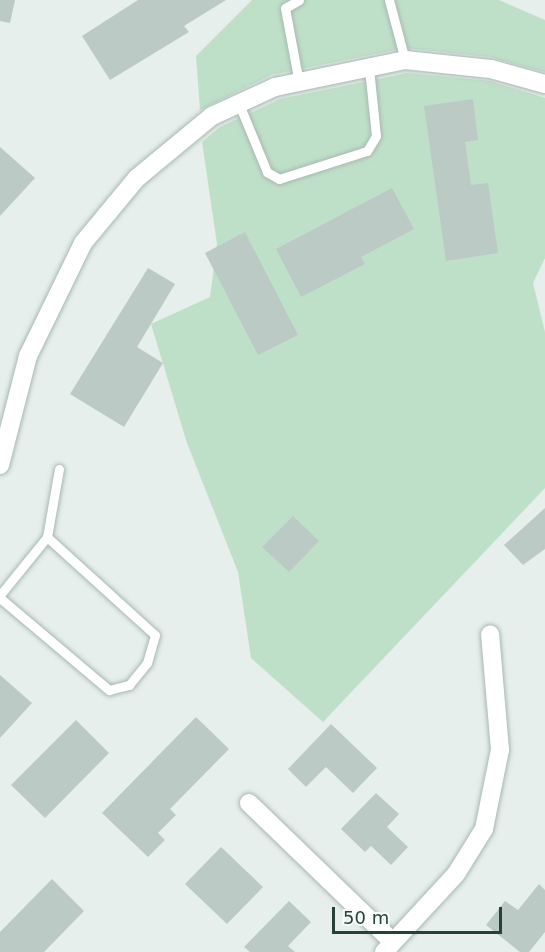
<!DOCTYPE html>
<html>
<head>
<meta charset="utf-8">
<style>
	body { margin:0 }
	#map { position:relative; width:545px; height:952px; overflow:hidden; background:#e6efeb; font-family:"DejaVu Sans",sans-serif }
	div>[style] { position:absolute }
	.green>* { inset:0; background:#bfe0c8 }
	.building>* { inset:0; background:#bbcac4 }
	.roads { filter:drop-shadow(0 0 2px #a8b8b2) drop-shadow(0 0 2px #a8b8b2) }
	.service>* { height:9px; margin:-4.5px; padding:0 4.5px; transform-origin:4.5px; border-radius:4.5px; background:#fff }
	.minor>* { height:18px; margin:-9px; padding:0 9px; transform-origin:9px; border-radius:9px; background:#fff }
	span { translate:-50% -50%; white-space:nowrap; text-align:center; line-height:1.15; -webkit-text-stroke:6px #f7fbf9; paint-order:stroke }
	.scale { position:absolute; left:332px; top:907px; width:170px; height:27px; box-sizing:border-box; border:3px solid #24423a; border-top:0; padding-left:8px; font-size:18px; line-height:21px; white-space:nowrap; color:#24423a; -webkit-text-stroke:4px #f7fbf9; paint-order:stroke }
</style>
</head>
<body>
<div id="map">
	<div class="green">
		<i style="clip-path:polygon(252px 0,499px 0,545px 20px,545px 72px,490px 57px,405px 48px,271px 75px,200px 110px,196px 56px)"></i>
		<i style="clip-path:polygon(407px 73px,490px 81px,545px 98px,545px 258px,533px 283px,545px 332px,545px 488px,323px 722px,251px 658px,238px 572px,187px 443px,151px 324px,210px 297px,217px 244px,202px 142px,220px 127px,280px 99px)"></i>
	</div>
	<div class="building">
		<i style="clip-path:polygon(0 0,15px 0,10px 23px,0 21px)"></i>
		<i style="clip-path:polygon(138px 0,226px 0,184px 26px,189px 32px,110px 80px,82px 36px)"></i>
		<i style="clip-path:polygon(473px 99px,478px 140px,465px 142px,471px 185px,488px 183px,498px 253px,446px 261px,424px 106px)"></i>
		<i style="clip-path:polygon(0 147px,35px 178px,0 216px)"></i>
		<i style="clip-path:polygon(392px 188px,414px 229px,361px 257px,365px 264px,301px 297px,276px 249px)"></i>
		<i style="clip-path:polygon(245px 232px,298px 335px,258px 355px,205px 253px)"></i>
		<i style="clip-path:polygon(148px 268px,175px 284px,137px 347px,163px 363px,124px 427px,70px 394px)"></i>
		<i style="clip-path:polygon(545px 508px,545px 549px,523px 565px,504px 545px)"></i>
		<i style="clip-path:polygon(293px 516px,319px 541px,289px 572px,262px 547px)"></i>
		<i style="clip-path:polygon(0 675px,32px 703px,0 738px)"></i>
		<i style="clip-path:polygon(196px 717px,229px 749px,170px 809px,176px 815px,158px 833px,165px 840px,148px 857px,102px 813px)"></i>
		<i style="clip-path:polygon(76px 720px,109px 753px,45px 818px,11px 785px)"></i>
		<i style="clip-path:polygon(331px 724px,377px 768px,353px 793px,326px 767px,306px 787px,288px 769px)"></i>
		<i style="clip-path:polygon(376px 793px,399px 814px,387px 827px,408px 847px,391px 865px,371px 846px,365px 852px,341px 829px)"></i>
		<i style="clip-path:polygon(221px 847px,263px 887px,227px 924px,185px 884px)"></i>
		<i style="clip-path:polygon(52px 879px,84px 911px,44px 952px,0 952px,0 932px)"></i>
		<i style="clip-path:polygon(539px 884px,545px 890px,545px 932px,529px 952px,520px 952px,486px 925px,505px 901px,518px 910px)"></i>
		<i style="clip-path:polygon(289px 901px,311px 922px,288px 946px,295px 952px,250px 952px,244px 947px)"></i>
	</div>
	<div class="roads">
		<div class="service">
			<i style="left:299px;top:0;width:16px;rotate:150deg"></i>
			<i style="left:285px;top:8px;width:76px;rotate:79.4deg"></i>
			<i style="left:389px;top:0;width:62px;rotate:75.1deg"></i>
			<i style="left:239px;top:104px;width:74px;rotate:67.6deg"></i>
			<i style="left:267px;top:172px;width:14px;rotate:30deg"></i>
			<i style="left:279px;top:179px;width:92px;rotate:-17.7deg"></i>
			<i style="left:367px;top:151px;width:17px;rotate:-59deg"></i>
			<i style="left:376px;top:136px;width:68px;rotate:-95.9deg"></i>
			<i style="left:0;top:595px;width:75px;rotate:-51deg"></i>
			<i style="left:0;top:598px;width:143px;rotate:40.2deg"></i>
			<i style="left:109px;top:690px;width:21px;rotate:-14deg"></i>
			<i style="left:129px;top:685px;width:28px;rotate:-51deg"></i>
			<i style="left:147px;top:663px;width:29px;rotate:-74deg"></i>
			<i style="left:155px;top:635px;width:146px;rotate:-137.8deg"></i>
			<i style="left:47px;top:537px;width:69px;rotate:-80deg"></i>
		</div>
		<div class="minor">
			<i style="left:0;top:465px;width:113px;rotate:-75.6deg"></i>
			<i style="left:28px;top:356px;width:126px;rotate:-64deg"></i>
			<i style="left:83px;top:243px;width:85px;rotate:-50.3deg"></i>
			<i style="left:137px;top:178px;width:97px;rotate:-39.6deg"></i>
			<i style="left:212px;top:116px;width:69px;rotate:-24.7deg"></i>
			<i style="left:275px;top:87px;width:133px;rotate:-11.7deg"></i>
			<i style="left:405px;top:60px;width:86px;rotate:6deg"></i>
			<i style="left:491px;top:69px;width:56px;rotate:15.5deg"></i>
			<i style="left:249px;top:803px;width:200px;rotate:44deg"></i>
			<i style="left:384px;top:952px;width:106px;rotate:-47.3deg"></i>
			<i style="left:456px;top:874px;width:53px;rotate:-58.1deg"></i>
			<i style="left:484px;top:829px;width:81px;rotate:-78.6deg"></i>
			<i style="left:500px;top:750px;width:116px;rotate:-94.9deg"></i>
		</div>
	</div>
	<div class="scale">50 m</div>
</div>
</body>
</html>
